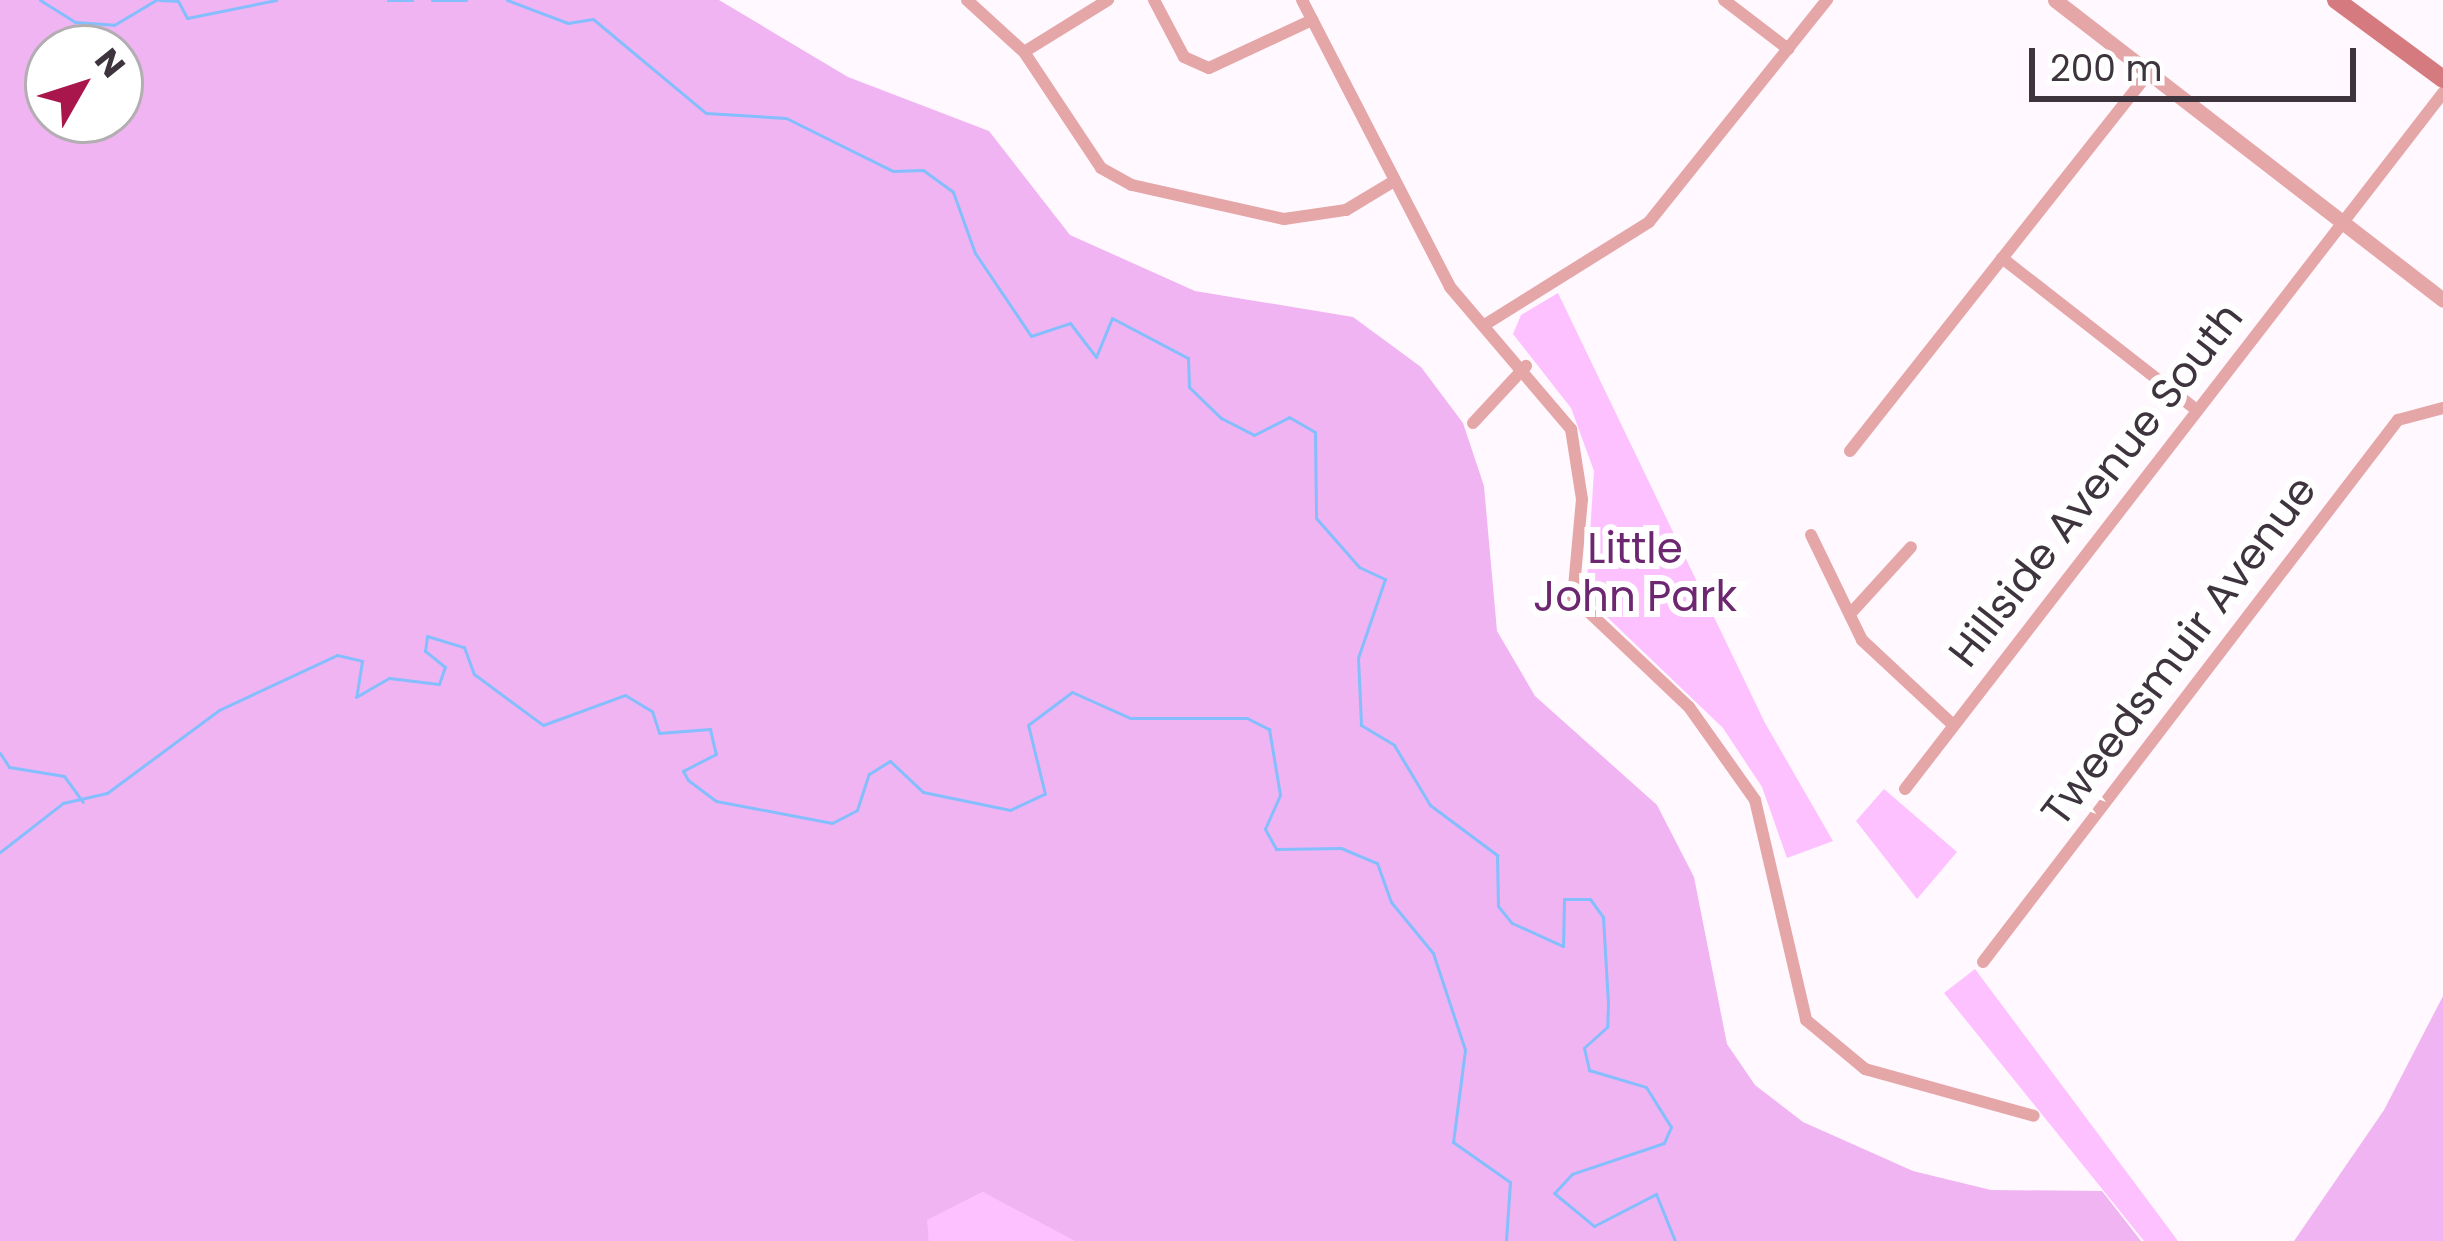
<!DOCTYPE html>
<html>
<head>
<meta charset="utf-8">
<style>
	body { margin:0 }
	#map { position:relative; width:2443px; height:1241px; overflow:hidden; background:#fff9ff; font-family:Poppins,sans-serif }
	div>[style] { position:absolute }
	.green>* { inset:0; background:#fdc1ff }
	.forest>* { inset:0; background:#f1b4f3 }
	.stream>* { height:3px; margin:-1.5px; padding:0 1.5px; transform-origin:1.5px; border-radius:1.5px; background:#84befc }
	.minor>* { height:12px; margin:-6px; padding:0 6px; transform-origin:6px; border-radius:6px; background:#e5a6a8 }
	.tertiary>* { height:15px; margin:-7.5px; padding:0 7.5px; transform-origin:7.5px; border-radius:7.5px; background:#e5a6a8 }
	.secondary>* { height:18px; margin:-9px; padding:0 9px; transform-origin:9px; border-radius:9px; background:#d57a7f }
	span { translate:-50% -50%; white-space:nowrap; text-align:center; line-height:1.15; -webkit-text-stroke:12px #fff; paint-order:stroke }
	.street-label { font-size:42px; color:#3e343e }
	.park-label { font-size:42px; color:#6d2771 }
	.north { position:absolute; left:24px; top:24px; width:120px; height:120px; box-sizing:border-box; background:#fff; border:3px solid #b2aeb2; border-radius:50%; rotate:51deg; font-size:33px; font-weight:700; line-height:48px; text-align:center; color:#3e343e }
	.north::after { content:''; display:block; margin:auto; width:42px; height:54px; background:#a9164b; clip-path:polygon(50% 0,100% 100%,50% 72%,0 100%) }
	.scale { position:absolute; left:2029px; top:48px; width:327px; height:54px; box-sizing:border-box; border:6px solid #3e343e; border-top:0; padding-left:15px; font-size:36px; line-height:42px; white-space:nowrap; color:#3e343e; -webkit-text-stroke:9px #fff; paint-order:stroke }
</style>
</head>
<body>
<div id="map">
	<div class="green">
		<i style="clip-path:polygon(1558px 293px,1765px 723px,1833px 841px,1787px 858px,1762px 787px,1723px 728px,1586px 597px,1594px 471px,1571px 408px,1513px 334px,1521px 315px)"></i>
		<i style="clip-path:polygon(1884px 789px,1957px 852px,1917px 899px,1856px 821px)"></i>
		<i style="clip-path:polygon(1975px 969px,2178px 1241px,2144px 1241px,1944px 993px)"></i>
		<i style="clip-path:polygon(983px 1192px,1036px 1216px,1075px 1241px,929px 1241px,926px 1220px)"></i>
	</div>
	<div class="forest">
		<i style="clip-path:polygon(evenodd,0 0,719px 0,848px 77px,989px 131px,1070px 235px,1195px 291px,1353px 317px,1421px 367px,1463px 423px,1484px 486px,1497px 631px,1535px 696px,1657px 805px,1694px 877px,1727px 1044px,1755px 1085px,1803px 1122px,1913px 1171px,1991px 1190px,2102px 1191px,2141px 1241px,1075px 1241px,983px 1192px,927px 1220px,929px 1241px,0 1241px,0 0,48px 48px,120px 48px,120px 120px,48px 120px,48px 48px)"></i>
		<i style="clip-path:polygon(2443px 996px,2443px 1241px,2294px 1241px,2384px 1110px)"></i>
	</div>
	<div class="stream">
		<i style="left:40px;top:0;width:41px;rotate:32.2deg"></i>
		<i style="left:75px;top:22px;width:39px;rotate:4deg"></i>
		<i style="left:114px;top:25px;width:49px;rotate:-30.8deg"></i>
		<i style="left:159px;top:0;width:19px;rotate:3deg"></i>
		<i style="left:178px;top:1px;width:19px;rotate:62deg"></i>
		<i style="left:187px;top:18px;width:91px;rotate:-11.4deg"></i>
		<i style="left:388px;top:0;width:24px"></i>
		<i style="left:432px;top:0;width:34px"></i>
		<i style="left:507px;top:0;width:65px;rotate:20.7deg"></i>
		<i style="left:568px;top:23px;width:25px;rotate:-9deg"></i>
		<i style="left:593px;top:19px;width:147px;rotate:39.8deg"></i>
		<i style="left:706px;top:113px;width:80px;rotate:3.6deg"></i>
		<i style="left:786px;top:118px;width:119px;rotate:26.4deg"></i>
		<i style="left:893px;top:171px;width:30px;rotate:-2deg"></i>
		<i style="left:923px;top:170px;width:37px;rotate:36deg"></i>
		<i style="left:953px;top:192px;width:65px;rotate:70.2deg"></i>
		<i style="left:975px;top:253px;width:100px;rotate:56deg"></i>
		<i style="left:1031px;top:336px;width:41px;rotate:-18.4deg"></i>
		<i style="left:1070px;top:323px;width:43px;rotate:52.6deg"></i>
		<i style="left:1096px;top:357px;width:42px;rotate:-67.7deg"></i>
		<i style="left:1112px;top:318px;width:86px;rotate:27.8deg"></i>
		<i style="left:1188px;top:358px;width:29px;rotate:88deg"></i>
		<i style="left:1189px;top:387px;width:45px;rotate:44.1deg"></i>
		<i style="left:1221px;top:418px;width:37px;rotate:27deg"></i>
		<i style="left:1254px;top:435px;width:39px;rotate:-27deg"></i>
		<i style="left:1289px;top:417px;width:30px;rotate:30deg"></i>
		<i style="left:1315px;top:432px;width:86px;rotate:89.3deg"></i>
		<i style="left:1316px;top:518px;width:65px;rotate:48.7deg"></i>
		<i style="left:1359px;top:567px;width:29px;rotate:25deg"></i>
		<i style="left:1385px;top:579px;width:83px;rotate:108.9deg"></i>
		<i style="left:1358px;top:658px;width:67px;rotate:87.4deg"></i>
		<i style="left:1361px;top:725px;width:39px;rotate:31deg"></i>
		<i style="left:1394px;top:745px;width:70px;rotate:59deg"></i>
		<i style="left:1430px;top:805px;width:84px;rotate:36.7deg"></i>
		<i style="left:1497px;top:855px;width:51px;rotate:88.9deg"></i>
		<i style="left:1498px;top:906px;width:22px;rotate:51deg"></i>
		<i style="left:1512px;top:923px;width:56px;rotate:24.3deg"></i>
		<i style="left:1563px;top:946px;width:47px;rotate:-88.8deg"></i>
		<i style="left:1564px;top:899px;width:26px"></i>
		<i style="left:1590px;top:899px;width:22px;rotate:54deg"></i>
		<i style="left:1603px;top:917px;width:87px;rotate:86.7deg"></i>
		<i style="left:1608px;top:1004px;width:23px;rotate:92deg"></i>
		<i style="left:1607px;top:1027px;width:31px;rotate:138deg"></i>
		<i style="left:1584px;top:1048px;width:23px;rotate:77deg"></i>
		<i style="left:1589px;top:1070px;width:59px;rotate:16.6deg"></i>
		<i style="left:1646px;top:1087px;width:47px;rotate:58deg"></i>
		<i style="left:1671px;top:1127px;width:17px;rotate:114deg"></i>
		<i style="left:1664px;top:1143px;width:97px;rotate:161.4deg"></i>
		<i style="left:1572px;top:1174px;width:26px;rotate:133deg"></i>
		<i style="left:1554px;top:1193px;width:52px;rotate:39.5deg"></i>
		<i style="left:1594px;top:1226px;width:70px;rotate:-27.3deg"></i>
		<i style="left:1656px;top:1194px;width:51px;rotate:68deg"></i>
		<i style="left:0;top:753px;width:17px;rotate:57deg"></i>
		<i style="left:9px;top:767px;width:56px;rotate:9.3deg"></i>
		<i style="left:64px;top:776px;width:32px;rotate:54deg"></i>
		<i style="left:0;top:852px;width:80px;rotate:-37.9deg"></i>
		<i style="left:63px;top:803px;width:45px;rotate:-12.8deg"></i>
		<i style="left:107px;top:793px;width:139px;rotate:-36.5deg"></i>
		<i style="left:219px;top:710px;width:130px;rotate:-25deg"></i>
		<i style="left:337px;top:655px;width:26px;rotate:13deg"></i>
		<i style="left:362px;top:661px;width:36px;rotate:99deg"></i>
		<i style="left:356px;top:697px;width:38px;rotate:-30deg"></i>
		<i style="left:389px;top:678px;width:50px;rotate:6.8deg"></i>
		<i style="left:439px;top:684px;width:18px;rotate:-71deg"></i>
		<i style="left:445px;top:667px;width:26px;rotate:-141deg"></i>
		<i style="left:425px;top:651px;width:15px;rotate:-82deg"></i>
		<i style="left:427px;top:636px;width:39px;rotate:17deg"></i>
		<i style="left:464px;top:647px;width:29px;rotate:70deg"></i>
		<i style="left:474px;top:674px;width:86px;rotate:36.5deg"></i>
		<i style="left:543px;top:725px;width:87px;rotate:-20.1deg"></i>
		<i style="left:625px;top:695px;width:31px;rotate:31deg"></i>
		<i style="left:652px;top:711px;width:23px;rotate:72deg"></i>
		<i style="left:659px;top:733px;width:51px;rotate:-4.5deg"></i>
		<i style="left:710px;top:729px;width:26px;rotate:77deg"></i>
		<i style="left:716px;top:754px;width:37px;rotate:153deg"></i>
		<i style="left:683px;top:771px;width:10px;rotate:61deg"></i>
		<i style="left:688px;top:780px;width:35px;rotate:37deg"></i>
		<i style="left:716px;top:801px;width:118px;rotate:10.7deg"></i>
		<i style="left:832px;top:823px;width:28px;rotate:-27deg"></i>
		<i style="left:857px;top:810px;width:38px;rotate:-72deg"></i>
		<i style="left:869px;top:774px;width:25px;rotate:-32deg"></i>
		<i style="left:890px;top:761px;width:45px;rotate:43.2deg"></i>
		<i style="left:923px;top:792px;width:89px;rotate:11.7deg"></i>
		<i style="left:1010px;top:810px;width:38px;rotate:-25deg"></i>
		<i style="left:1045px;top:794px;width:71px;rotate:-103.8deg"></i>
		<i style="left:1028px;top:725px;width:55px;rotate:-36.9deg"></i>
		<i style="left:1072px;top:692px;width:64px;rotate:24.1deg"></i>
		<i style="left:1130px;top:718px;width:117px"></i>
		<i style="left:1247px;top:718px;width:25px;rotate:27deg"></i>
		<i style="left:1269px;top:729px;width:67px;rotate:80.5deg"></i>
		<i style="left:1280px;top:795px;width:37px;rotate:114deg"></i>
		<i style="left:1265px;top:829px;width:23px;rotate:61deg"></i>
		<i style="left:1276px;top:849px;width:65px;rotate:-0.9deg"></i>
		<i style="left:1341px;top:848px;width:39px;rotate:23deg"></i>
		<i style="left:1377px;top:863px;width:41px;rotate:70.3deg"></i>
		<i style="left:1391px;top:902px;width:66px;rotate:50.5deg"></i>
		<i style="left:1433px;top:953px;width:102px;rotate:71.7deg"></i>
		<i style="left:1465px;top:1050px;width:93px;rotate:97.4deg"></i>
		<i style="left:1453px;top:1142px;width:70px;rotate:35.1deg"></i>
		<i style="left:1510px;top:1182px;width:59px;rotate:93.9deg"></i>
	</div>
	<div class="minor">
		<i style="left:967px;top:0;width:77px;rotate:42.4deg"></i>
		<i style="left:1024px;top:52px;width:139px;rotate:56.4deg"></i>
		<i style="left:1101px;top:168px;width:35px;rotate:29deg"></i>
		<i style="left:1132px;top:185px;width:156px;rotate:12.6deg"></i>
		<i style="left:1284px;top:219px;width:63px;rotate:-8.3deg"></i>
		<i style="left:1346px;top:210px;width:56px;rotate:-31.1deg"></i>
		<i style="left:1154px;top:0;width:64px;rotate:62.2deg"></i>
		<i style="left:1184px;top:57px;width:27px;rotate:24deg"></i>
		<i style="left:1209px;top:68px;width:114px;rotate:-25deg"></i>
		<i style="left:1302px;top:0;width:323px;rotate:62.7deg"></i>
		<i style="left:1450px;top:287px;width:187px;rotate:49.6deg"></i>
		<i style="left:1571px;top:429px;width:71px;rotate:81.1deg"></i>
		<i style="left:1582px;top:499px;width:98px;rotate:95.2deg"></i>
		<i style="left:1573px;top:597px;width:160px;rotate:43.5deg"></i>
		<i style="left:1689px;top:707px;width:114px;rotate:54.6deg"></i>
		<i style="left:1755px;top:800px;width:226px;rotate:76.9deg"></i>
		<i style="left:1806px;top:1020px;width:77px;rotate:39.7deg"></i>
		<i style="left:1865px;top:1069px;width:175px;rotate:15.5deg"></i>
		<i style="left:1724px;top:0;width:81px;rotate:37.4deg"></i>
		<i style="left:1024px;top:52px;width:99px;rotate:-31.8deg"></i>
		<i style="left:2002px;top:258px;width:245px;rotate:38deg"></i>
		<i style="left:1486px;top:324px;width:192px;rotate:-32deg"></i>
		<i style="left:1649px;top:222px;width:285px;rotate:-51.3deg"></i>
		<i style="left:1473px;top:423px;width:78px;rotate:-47.1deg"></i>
		<i style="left:1850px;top:451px;width:483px;rotate:-51.7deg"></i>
		<i style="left:1811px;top:535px;width:117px;rotate:64.1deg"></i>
		<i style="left:1862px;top:640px;width:123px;rotate:43deg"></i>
		<i style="left:1851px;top:613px;width:89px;rotate:-47.7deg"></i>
		<i style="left:1905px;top:789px;width:880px;rotate:-52.3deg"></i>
		<i style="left:1983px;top:962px;width:683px;rotate:-52.56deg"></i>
		<i style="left:2398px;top:420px;width:47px;rotate:-14.9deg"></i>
	</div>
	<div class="tertiary">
		<i style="left:2055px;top:0;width:490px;rotate:37.7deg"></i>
	</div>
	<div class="secondary">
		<i style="left:2336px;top:0;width:133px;rotate:36.4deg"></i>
	</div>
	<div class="street-label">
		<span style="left:2096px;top:485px;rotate:-52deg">Hillside Avenue South</span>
		<span style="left:2179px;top:651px;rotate:-53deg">Tweedsmuir Avenue</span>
	</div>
	<div class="park-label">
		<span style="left:1635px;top:573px">Little<br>John Park</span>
	</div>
	<div class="north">N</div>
	<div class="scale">200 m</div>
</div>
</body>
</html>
